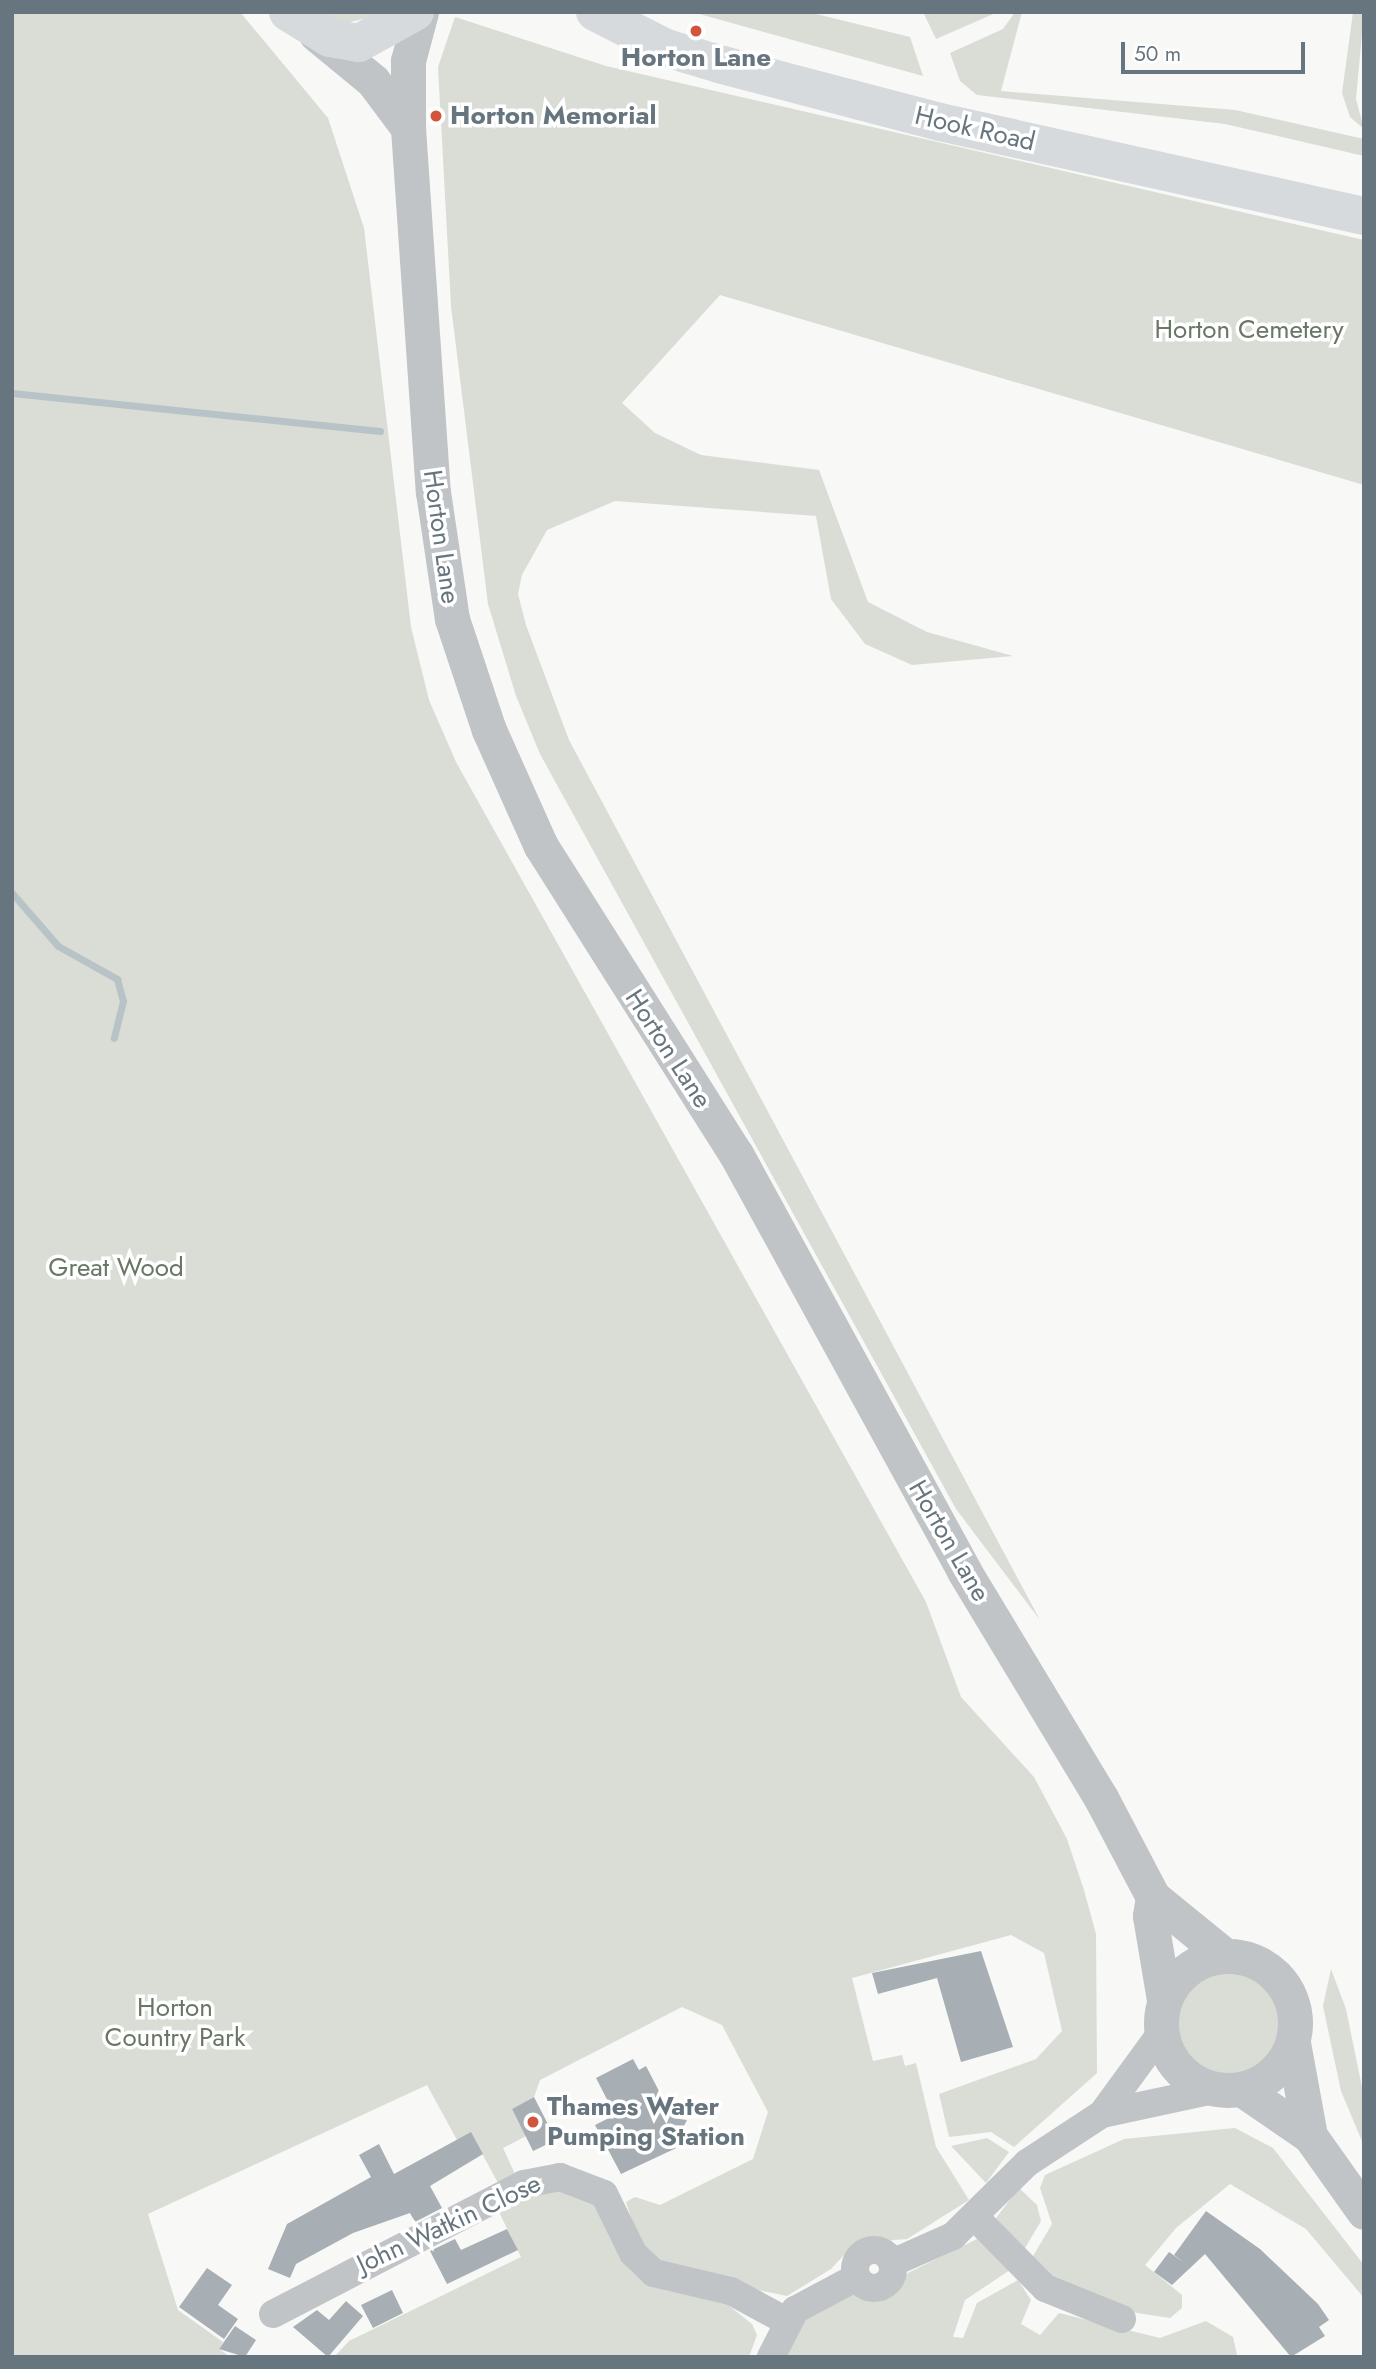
<!DOCTYPE html>
<html>
<head>
<meta charset="utf-8">
<style>
	body { margin:0 }
	#map { position:relative; width:1376px; height:2369px; overflow:hidden; background:#f8f8f6; font-family:Jost,sans-serif }
	div>[style] { position:absolute }
	.green>* { inset:0; background:#d9ddd6 }
	.round { border-radius:50% }
	.stream>* { height:7px; margin:-3.5px; padding:0 3.5px; transform-origin:3.5px; border-radius:3.5px; background:#b7c3c6 }
	.building>* { inset:0; background:#a8afb4 }
	.minor>* { height:28px; margin:-14px; padding:0 14px; transform-origin:14px; border-radius:14px; background:#c0c4c7 }
	.minor>.ring { margin:-14px; padding:0; box-sizing:content-box; background:none; border:28px solid #c0c4c7; border-radius:50% }
	.tertiary>* { height:35px; margin:-17.5px; padding:0 17.5px; transform-origin:17.5px; border-radius:17.5px; background:#c0c4c7 }
	.tertiary>.ring { margin:-17.5px; padding:0; box-sizing:content-box; background:none; border:35px solid #c0c4c7; border-radius:50% }
	.secondary>* { height:38px; margin:-19px; padding:0 19px; transform-origin:19px; border-radius:19px; background:#d6dadd }
	.dots>* { width:19px; height:19px; translate:-50% -50%; box-sizing:border-box; border:4px solid #fff; border-radius:50% }
	span { translate:-50% -50%; white-space:nowrap; text-align:center; line-height:1.15; -webkit-text-stroke:7px #fff; paint-order:stroke }
	.poi-label { font-size:26px; color:#66757e; font-weight:700 }
	.left { translate:0 -50%; text-align:left }
	.street-label { font-size:26px; color:#66757e }
	.park-label { font-size:26px; color:#697765 }
	.frame { position:absolute; inset:0; border:14px solid #66757e; pointer-events:none }
	.scale { position:absolute; left:1121px; top:42px; width:184px; height:32px; box-sizing:border-box; border:4px solid #66757e; border-top:0; padding-left:9px; font-size:21px; line-height:24px; white-space:nowrap; color:#66757e; -webkit-text-stroke:5px #fff; paint-order:stroke }
</style>
</head>
<body>
<div id="map">
	<div class="green">
		<i style="clip-path:polygon(12px 12px,240px 12px,328px 118px,364px 228px,411px 627px,429px 700px,456px 762px,926px 1602px,961px 1697px,1034px 1777px,1067px 1839px,1084px 1890px,1096px 1934px,1097px 2073px,1014px 2147px,991px 2132px,949px 2137px,939px 2094px,1036px 2059px,1062px 2031px,1044px 1953px,1011px 1935px,852px 1978px,873px 2061px,902px 2055px,905px 2066px,916px 2063px,936px 2147px,969px 2200px,907px 2239px,855px 2243px,831px 2269px,787px 2296px,673px 2272px,645px 2249px,635px 2230px,626px 2202px,635px 2197px,660px 2205px,753px 2159px,768px 2112px,722px 2025px,682px 2007px,540px 2080px,534px 2097px,512px 2109px,526px 2136px,503px 2148px,515px 2174px,498px 2183px,471px 2133px,457px 2140px,427px 2085px,148px 2214px,178px 2310px,223px 2342px,219px 2349px,230px 2357px,12px 2357px)"></i>
		<i style="clip-path:polygon(315px 12px,390px 12px,343px 24px)"></i>
		<i style="clip-path:polygon(692px 12px,808px 12px,910px 37px,923px 76px)"></i>
		<i style="clip-path:polygon(923px 12px,998px 12px,936px 39px)"></i>
		<i style="clip-path:polygon(1015px 12px,1022px 12px,1001px 91px,1235px 110px,1364px 139px,1364px 156px,1225px 124px,977px 95px,960px 81px,950px 53px,1003px 29px)"></i>
		<i style="clip-path:polygon(1353px 12px,1364px 12px,1356px 99px,1364px 129px,1350px 117px,1342px 93px)"></i>
		<i style="clip-path:polygon(455px 17px,606px 66px,1364px 240px,1364px 485px,720px 295px,622px 403px,655px 433px,701px 455px,819px 470px,868px 602px,927px 632px,1013px 656px,912px 665px,865px 644px,831px 599px,816px 516px,615px 501px,547px 530px,522px 575px,518px 594px,526px 625px,569px 740px,1040px 1620px,956px 1509px,540px 754px,516px 696px,488px 604px,451px 306px,438px 67px)"></i>
		<i class="round" style="left:1171px;top:1968px;width:112px;height:112px"></i>
		<i style="clip-path:polygon(1331px 1969px,1346px 2009px,1364px 2097px,1364px 2146px,1341px 2091px,1323px 2006px)"></i>
		<i style="clip-path:polygon(1235px 2128px,1273px 2148px,1364px 2265px,1364px 2298px,1306px 2229px,1230px 2184px,1176px 2228px,1145px 2265px,1182px 2295px,1182px 2308px,1170px 2318px,1098px 2307px,1029px 2263px,1052px 2224px,1040px 2188px,1045px 2175px,1124px 2139px)"></i>
		<i style="clip-path:polygon(987px 2138px,1009px 2152px,986px 2183px,951px 2146px)"></i>
		<i style="clip-path:polygon(545px 2187px,594px 2198px,622px 2253px,727px 2304px,752px 2324px,757px 2335px,749px 2357px,334px 2357px,349px 2341px,521px 2257px,498px 2210px)"></i>
		<i style="clip-path:polygon(1019px 2188px,1037px 2205px,1041px 2221px,1021px 2255px,996px 2218px)"></i>
		<i style="clip-path:polygon(977px 2239px,1013px 2268px,965px 2300px,953px 2337px,963px 2338px,977px 2303px,1018px 2280px,1031px 2300px,1021px 2324px,1040px 2335px,1059px 2313px,1160px 2338px,1206px 2321px,1233px 2337px,1237px 2355px,782px 2357px,806px 2318px,852px 2295px,891px 2297px,908px 2273px)"></i>
	</div>
	<div class="stream">
		<i style="left:12px;top:393px;width:370px;rotate:5.9deg"></i>
		<i style="left:12px;top:893px;width:70px;rotate:49deg"></i>
		<i style="left:58px;top:946px;width:68px;rotate:29.2deg"></i>
		<i style="left:117px;top:979px;width:23px;rotate:75deg"></i>
		<i style="left:123px;top:1001px;width:38px;rotate:104deg"></i>
	</div>
	<div class="building">
		<i style="clip-path:polygon(981px 1951px,1013px 2047px,961px 2062px,937px 1978px,878px 1994px,872px 1973px)"></i>
		<i style="clip-path:polygon(633px 2059px,639px 2070px,646px 2066px,673px 2118px,687px 2120px,681px 2132px,687px 2143px,621px 2174px,595px 2125px,615px 2115px,596px 2078px)"></i>
		<i style="clip-path:polygon(534px 2097px,556px 2140px,533px 2151px,512px 2109px)"></i>
		<i style="clip-path:polygon(471px 2132px,483px 2154px,430px 2186px,442px 2208px,415px 2222px,410px 2213px,353px 2233px,296px 2264px,290px 2278px,268px 2269px,287px 2224px,371px 2177px,359px 2155px,379px 2144px,394px 2174px)"></i>
		<i style="clip-path:polygon(1206px 2211px,1260px 2249px,1318px 2304px,1329px 2320px,1319px 2327px,1325px 2336px,1291px 2357px,1205px 2254px,1172px 2285px,1154px 2272px,1169px 2252px,1186px 2264px,1174px 2255px)"></i>
		<i style="clip-path:polygon(507px 2229px,518px 2250px,447px 2284px,430px 2251px,455px 2239px,461px 2250px)"></i>
		<i style="clip-path:polygon(207px 2268px,232px 2285px,218px 2305px,238px 2319px,224px 2339px,179px 2307px)"></i>
		<i style="clip-path:polygon(392px 2290px,403px 2313px,373px 2328px,361px 2305px)"></i>
		<i style="clip-path:polygon(346px 2301px,363px 2316px,328px 2357px,293px 2327px,317px 2310px,329px 2320px)"></i>
		<i style="clip-path:polygon(235px 2326px,256px 2340px,245px 2357px,219px 2349px)"></i>
	</div>
	<div class="minor">
		<i style="left:1102px;top:2114px;width:115px;rotate:-12.1deg"></i>
		<i style="left:975px;top:2217px;width:100px;rotate:45.4deg"></i>
		<i style="left:1045px;top:2288px;width:83px;rotate:21.9deg"></i>
		<i class="ring" style="left:855px;top:2250px;width:10px;height:10px"></i>
		<i style="left:892px;top:2263px;width:67px;rotate:-23.9deg"></i>
		<i style="left:953px;top:2236px;width:104px;rotate:-44.6deg"></i>
		<i style="left:1027px;top:2163px;width:90px;rotate:-33.2deg"></i>
		<i style="left:1102px;top:2114px;width:100px;rotate:-53.9deg"></i>
		<i style="left:273px;top:2314px;width:283px;rotate:-27.4deg"></i>
		<i style="left:524px;top:2184px;width:37px;rotate:-11deg"></i>
		<i style="left:560px;top:2177px;width:47px;rotate:21.1deg"></i>
		<i style="left:604px;top:2194px;width:66px;rotate:63.8deg"></i>
		<i style="left:633px;top:2253px;width:29px;rotate:44deg"></i>
		<i style="left:654px;top:2273px;width:79px;rotate:13.2deg"></i>
		<i style="left:731px;top:2291px;width:63px;rotate:28.6deg"></i>
		<i style="left:771px;top:2357px;width:53px;rotate:-62.9deg"></i>
		<i style="left:795px;top:2310px;width:70px;rotate:-28deg"></i>
	</div>
	<div class="tertiary">
		<i style="left:421px;top:12px;width:51px;rotate:104.9deg"></i>
		<i style="left:408px;top:61px;width:67px;rotate:90deg"></i>
		<i style="left:408px;top:128px;width:365px;rotate:86.1deg"></i>
		<i style="left:433px;top:492px;width:128px;rotate:81.5deg"></i>
		<i style="left:452px;top:619px;width:117px;rotate:71.6deg"></i>
		<i style="left:489px;top:730px;width:127px;rotate:65.9deg"></i>
		<i style="left:541px;top:846px;width:365px;rotate:57.7deg"></i>
		<i style="left:736px;top:1154px;width:475px;rotate:61.3deg"></i>
		<i style="left:964px;top:1571px;width:265px;rotate:58.9deg"></i>
		<i style="left:1101px;top:1798px;width:112px;rotate:62.3deg"></i>
		<i style="left:1153px;top:1897px;width:92px;rotate:39.2deg"></i>
		<i style="left:316px;top:34px;width:74px;rotate:39.5deg"></i>
		<i style="left:373px;top:81px;width:59px;rotate:53.3deg"></i>
		<i style="left:1153px;top:1897px;width:19px;rotate:99deg"></i>
		<i style="left:1150px;top:1916px;width:85px;rotate:80.5deg"></i>
		<i class="ring" style="left:1161px;top:1956px;width:99px;height:99px"></i>
		<i style="left:1293px;top:2043px;width:95px;rotate:79.6deg"></i>
		<i style="left:1243px;top:2090px;width:81px;rotate:34.5deg"></i>
		<i style="left:1310px;top:2136px;width:93px;rotate:54.6deg"></i>
	</div>
	<div class="secondary">
		<i style="left:288px;top:12px;width:49px;rotate:31.8deg"></i>
		<i style="left:330px;top:38px;width:29px;rotate:10deg"></i>
		<i style="left:359px;top:43px;width:64px;rotate:-29deg"></i>
		<i style="left:595px;top:12px;width:80px;rotate:26.9deg"></i>
		<i style="left:666px;top:48px;width:55px;rotate:16.8deg"></i>
		<i style="left:719px;top:64px;width:228px;rotate:14.7deg"></i>
		<i style="left:940px;top:122px;width:434px;rotate:12.5deg"></i>
	</div>
	<div class="dots">
		<i style="left:696px;top:31px;background:#d1553d"></i>
		<i style="left:436px;top:116px;background:#d1553d"></i>
		<i style="left:533px;top:2122px;background:#d1553d"></i>
	</div>
	<div class="poi-label">
		<span style="left:696px;top:58px">Horton Lane</span>
		<span class="left" style="left:450px;top:116px">Horton Memorial</span>
		<span class="left" style="left:547px;top:2122px">Thames Water<br>Pumping Station</span>
	</div>
	<div class="street-label">
		<span style="left:975px;top:129px;rotate:13deg">Hook Road</span>
		<span style="left:441px;top:537px;rotate:82deg">Horton Lane</span>
		<span style="left:668px;top:1049px;rotate:57deg">Horton Lane</span>
		<span style="left:949px;top:1541px;rotate:60deg">Horton Lane</span>
		<span style="left:449px;top:2224px;rotate:-25deg">John Watkin Close</span>
	</div>
	<div class="park-label">
		<span style="left:1249px;top:330px">Horton Cemetery</span>
		<span style="left:116px;top:1268px">Great Wood</span>
		<span style="left:175px;top:2023px">Horton<br>Country Park</span>
	</div>
	<div class="frame"></div>
	<div class="scale">50 m</div>
</div>
</body>
</html>
